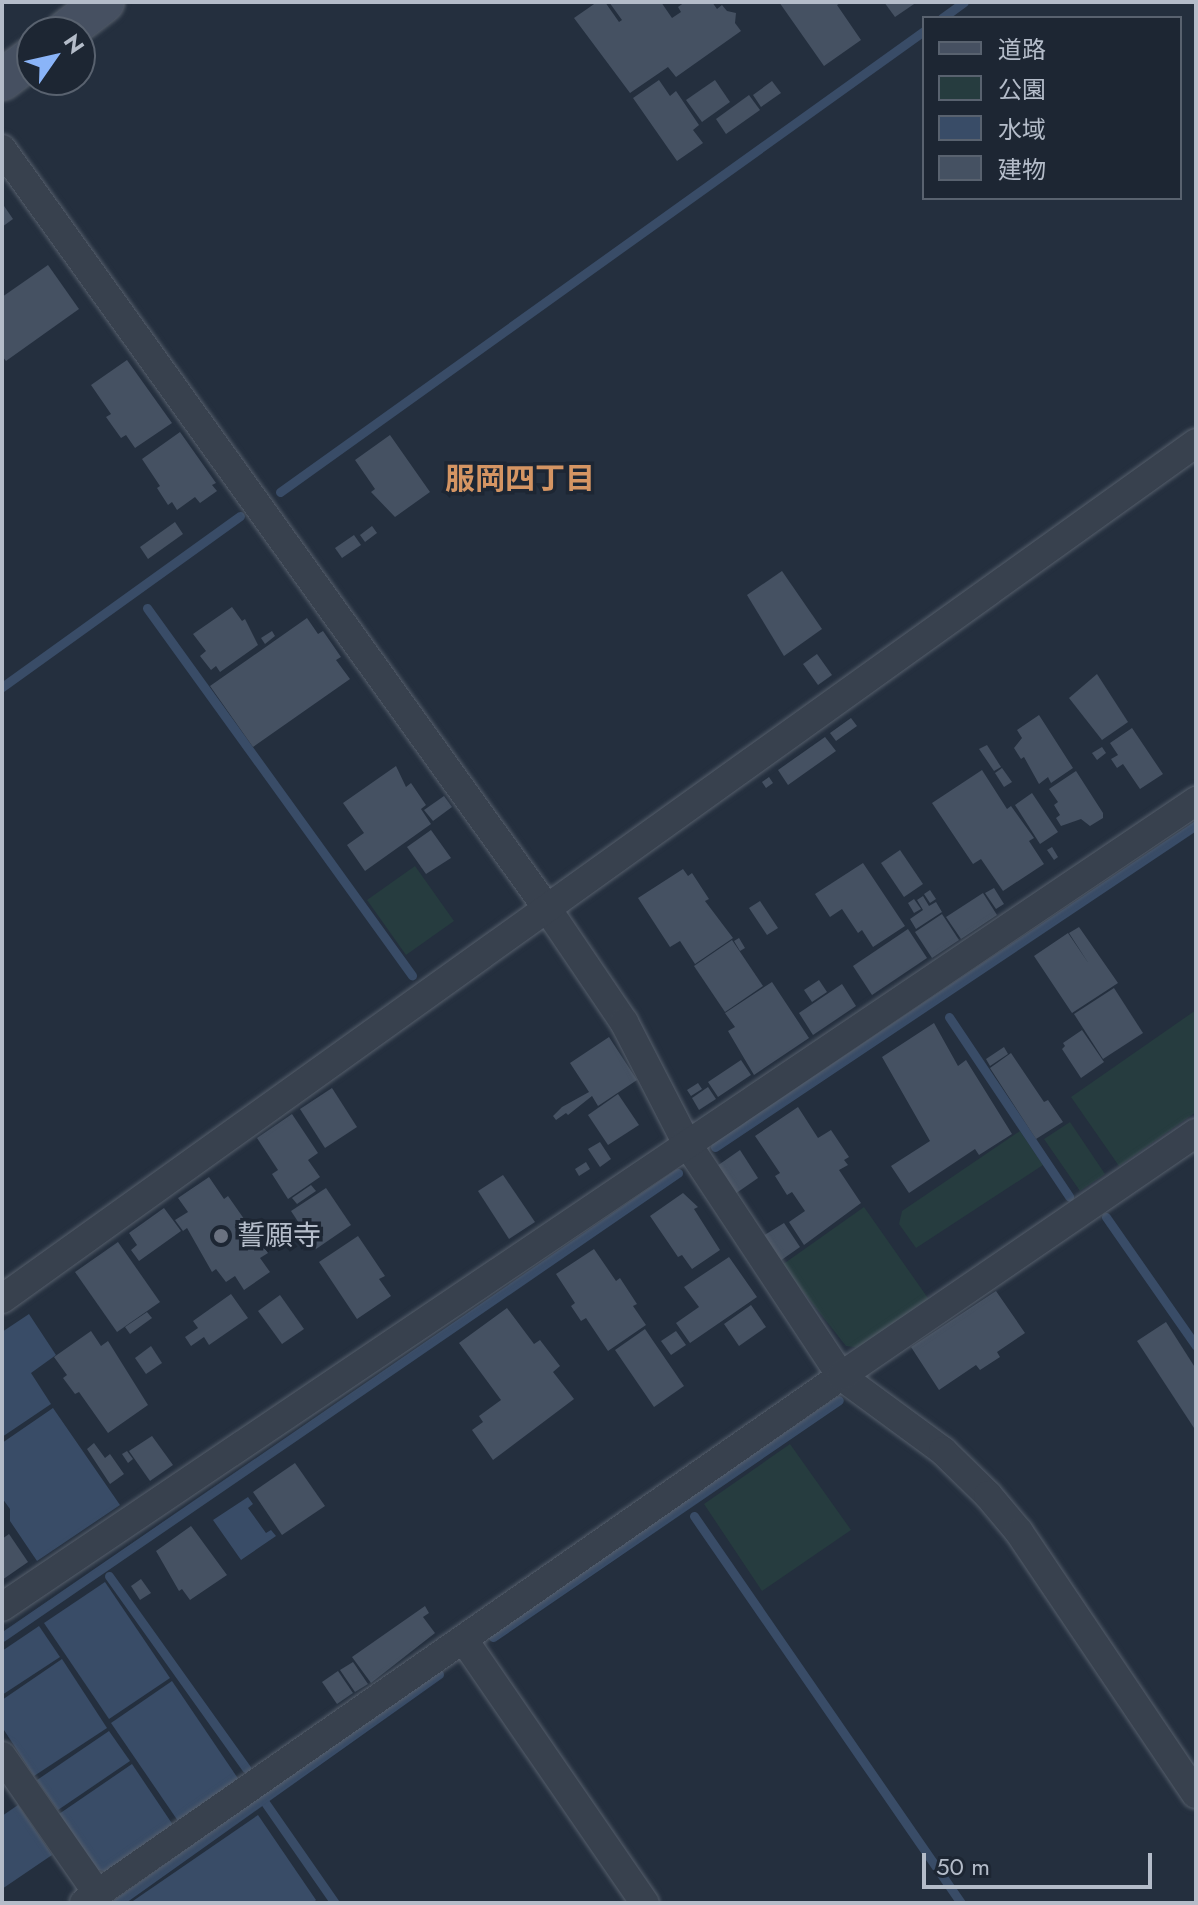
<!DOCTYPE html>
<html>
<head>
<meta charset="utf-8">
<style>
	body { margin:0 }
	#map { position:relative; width:1198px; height:1905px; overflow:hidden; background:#242f3e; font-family:Jost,"Noto Sans JP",sans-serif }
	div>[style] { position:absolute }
	.green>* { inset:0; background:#263c3f }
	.water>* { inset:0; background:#394c67 }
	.stream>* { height:9px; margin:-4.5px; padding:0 4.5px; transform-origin:4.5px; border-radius:4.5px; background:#394c67 }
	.building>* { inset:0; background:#455162 }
	.roads { filter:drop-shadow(0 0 2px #565f6c) drop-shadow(0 0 2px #565f6c) }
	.minor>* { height:28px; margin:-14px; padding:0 14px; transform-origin:14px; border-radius:14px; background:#38414e }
	.secondary>* { height:40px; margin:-20px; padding:0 20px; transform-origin:20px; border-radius:20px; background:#465061 }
	.dots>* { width:22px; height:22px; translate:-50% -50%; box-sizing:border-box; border:4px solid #1d2633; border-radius:50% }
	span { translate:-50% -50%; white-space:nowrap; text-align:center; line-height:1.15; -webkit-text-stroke:7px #1d2633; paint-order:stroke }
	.poi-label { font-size:28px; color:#b4bcc9 }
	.left { translate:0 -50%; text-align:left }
	.neighbourhood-label { font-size:30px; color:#d59563; font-weight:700 }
	.frame { position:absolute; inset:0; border:4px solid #b4bcc9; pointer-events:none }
	.legend { position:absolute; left:922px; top:16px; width:260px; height:184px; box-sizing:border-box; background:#1d2633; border:2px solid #59626f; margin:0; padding:10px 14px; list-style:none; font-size:24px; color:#b4bcc9 }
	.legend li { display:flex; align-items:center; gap:16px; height:40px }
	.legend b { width:40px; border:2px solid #59626f }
	.north { position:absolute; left:16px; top:16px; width:80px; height:80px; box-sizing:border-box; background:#1d2633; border:2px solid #59626f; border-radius:50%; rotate:56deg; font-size:22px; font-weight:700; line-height:32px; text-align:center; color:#b4bcc9 }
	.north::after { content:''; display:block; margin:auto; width:28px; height:36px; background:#8ab4f8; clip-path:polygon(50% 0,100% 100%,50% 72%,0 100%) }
	.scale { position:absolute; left:922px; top:1853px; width:230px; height:36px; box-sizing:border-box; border:4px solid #b4bcc9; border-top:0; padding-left:10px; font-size:24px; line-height:28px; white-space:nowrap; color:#b4bcc9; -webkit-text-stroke:6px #1d2633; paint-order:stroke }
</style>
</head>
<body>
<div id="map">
	<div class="green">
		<i style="clip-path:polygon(415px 866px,454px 921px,406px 955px,367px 900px)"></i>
		<i style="clip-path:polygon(1196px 1010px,1196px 1112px,1119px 1166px,1071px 1097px)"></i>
		<i style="clip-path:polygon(1070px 1122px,1105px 1174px,1080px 1191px,1044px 1139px)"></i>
		<i style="clip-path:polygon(1020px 1131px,1043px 1165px,916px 1248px,899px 1224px,902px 1211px)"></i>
		<i style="clip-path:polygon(864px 1207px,930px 1301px,861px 1348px,846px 1346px,782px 1265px)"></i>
		<i style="clip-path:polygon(790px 1444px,851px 1530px,762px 1591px,704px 1504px)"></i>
	</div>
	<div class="water">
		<i style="clip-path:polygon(29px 1314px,56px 1355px,31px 1373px,51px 1404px,2px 1437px,2px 1332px)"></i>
		<i style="clip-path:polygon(53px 1408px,120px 1505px,37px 1561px,10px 1521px,10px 1509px,2px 1498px,2px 1443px)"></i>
		<i style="clip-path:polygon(248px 1497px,253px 1504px,248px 1508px,266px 1533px,271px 1530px,276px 1536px,241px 1560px,213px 1520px)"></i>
		<i style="clip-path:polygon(105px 1582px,170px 1678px,109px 1719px,44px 1623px)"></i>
		<i style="clip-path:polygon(39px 1626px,60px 1657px,2px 1695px,2px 1651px)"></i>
		<i style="clip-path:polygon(62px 1659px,107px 1728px,34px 1776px,2px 1727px,2px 1700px)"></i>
		<i style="clip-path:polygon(172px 1681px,239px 1780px,178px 1821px,111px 1723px)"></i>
		<i style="clip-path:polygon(109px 1731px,130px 1761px,58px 1810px,37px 1780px)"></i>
		<i style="clip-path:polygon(132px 1764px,175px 1828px,110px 1872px,98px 1870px,59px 1814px)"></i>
		<i style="clip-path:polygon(18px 1805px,52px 1855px,2px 1889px,2px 1816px)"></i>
		<i style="clip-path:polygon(258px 1815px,316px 1900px,313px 1903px,130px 1903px)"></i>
	</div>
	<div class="stream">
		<i style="left:942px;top:18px;width:27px;rotate:-36deg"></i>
		<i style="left:280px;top:492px;width:792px;rotate:-35.6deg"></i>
		<i style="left:147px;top:608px;width:453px;rotate:54.2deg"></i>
		<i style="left:2px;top:687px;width:293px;rotate:-35.7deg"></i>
		<i style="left:949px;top:1017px;width:216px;rotate:56.2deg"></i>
		<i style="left:715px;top:1147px;width:579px;rotate:-33.8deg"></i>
		<i style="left:1106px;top:1217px;width:157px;rotate:55.1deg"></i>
		<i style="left:694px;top:1516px;width:470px;rotate:55.4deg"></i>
		<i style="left:109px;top:1576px;width:236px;rotate:54.5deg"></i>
		<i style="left:2px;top:1637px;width:820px;rotate:-34.47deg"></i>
		<i style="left:493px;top:1637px;width:419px;rotate:-34.4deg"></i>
		<i style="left:264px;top:1801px;width:124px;rotate:55.2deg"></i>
		<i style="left:117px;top:1903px;width:395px;rotate:-35.4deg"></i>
	</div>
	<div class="building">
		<i style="clip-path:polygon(597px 2px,605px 2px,619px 22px,622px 20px,609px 2px,661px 2px,672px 18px,681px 12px,678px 7px,685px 2px,712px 2px,717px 9px,722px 5px,727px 11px,736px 13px,735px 23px,741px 31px,676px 77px,668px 67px,630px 93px,574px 18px)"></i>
		<i style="clip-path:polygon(779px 2px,842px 2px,837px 5px,861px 40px,824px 66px)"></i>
		<i style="clip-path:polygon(884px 2px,917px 2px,895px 17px)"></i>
		<i style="clip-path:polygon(659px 80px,670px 96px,676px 91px,699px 125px,693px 130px,703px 143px,677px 161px,633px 98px)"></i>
		<i style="clip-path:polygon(715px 80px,730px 102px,702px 122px,686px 100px)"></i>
		<i style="clip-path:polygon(772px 81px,781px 93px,761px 107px,753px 95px)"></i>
		<i style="clip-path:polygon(749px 95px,760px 110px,726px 134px,716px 119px)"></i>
		<i style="clip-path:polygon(2px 203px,13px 219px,2px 227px)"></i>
		<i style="clip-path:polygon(48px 265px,79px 309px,6px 361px,2px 356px,2px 297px)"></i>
		<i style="clip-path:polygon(127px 360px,172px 423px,135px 448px,126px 435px,121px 438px,106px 417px,111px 414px,91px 385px)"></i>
		<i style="clip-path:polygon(180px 432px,216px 483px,212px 485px,217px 491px,200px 503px,195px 497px,177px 510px,172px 502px,168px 505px,157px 488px,160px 486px,142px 459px)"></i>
		<i style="clip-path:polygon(390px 435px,430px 492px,395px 517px,371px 492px,375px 489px,355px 460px)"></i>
		<i style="clip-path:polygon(175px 522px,183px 534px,148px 559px,140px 547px)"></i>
		<i style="clip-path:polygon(372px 526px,377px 533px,365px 542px,360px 535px)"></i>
		<i style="clip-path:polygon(354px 535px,361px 545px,342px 558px,335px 548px)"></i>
		<i style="clip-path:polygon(782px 571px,822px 629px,784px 656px,747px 595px)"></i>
		<i style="clip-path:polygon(232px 607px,242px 621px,245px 619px,258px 645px,220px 672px,216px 666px,211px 670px,200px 656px,206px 651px,193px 634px)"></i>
		<i style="clip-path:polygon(307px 618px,318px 634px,323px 631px,341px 657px,336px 660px,350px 679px,253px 747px,210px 686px)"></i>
		<i style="clip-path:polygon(272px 631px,275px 636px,265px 644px,261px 638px)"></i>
		<i style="clip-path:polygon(817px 654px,832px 675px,818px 685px,803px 664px)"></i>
		<i style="clip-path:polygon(1097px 674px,1128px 722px,1102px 740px,1069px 698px)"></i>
		<i style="clip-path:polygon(1039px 715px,1073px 768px,1051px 783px,1048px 777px,1039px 784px,1024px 757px,1021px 759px,1014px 748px,1022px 738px,1017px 730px)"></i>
		<i style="clip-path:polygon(851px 718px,857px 726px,836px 741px,830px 733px)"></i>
		<i style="clip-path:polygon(1132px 728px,1163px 774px,1140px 789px,1123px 764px,1117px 768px,1111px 759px,1118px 755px,1110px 743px)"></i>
		<i style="clip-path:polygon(825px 737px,836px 751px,788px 785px,778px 770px)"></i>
		<i style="clip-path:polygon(987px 745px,1001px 767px,994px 771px,979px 749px)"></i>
		<i style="clip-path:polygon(1102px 747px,1106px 753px,1097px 760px,1092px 753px)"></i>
		<i style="clip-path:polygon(396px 766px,406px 787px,411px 783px,426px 805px,421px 809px,431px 824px,365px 871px,347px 845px,364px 833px,343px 803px)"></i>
		<i style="clip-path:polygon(1002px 768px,1012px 782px,1004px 787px,995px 773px)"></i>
		<i style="clip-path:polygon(982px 770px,1007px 809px,1011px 806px,1034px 838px,1029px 841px,1044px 864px,1003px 891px,981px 859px,973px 864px,932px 803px)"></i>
		<i style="clip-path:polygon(1076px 771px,1103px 813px,1103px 818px,1090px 826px,1081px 819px,1061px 826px,1056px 818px,1060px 815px,1054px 805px,1058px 802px,1049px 789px)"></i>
		<i style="clip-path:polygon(769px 777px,773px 783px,766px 788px,762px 782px)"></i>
		<i style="clip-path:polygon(1032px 793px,1058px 832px,1040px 844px,1015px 805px)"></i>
		<i style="clip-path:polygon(444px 796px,452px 807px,433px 821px,424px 810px)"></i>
		<i style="clip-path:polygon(431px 830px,451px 858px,426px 874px,407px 847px)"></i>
		<i style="clip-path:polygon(1052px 847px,1058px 857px,1054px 860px,1047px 850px)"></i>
		<i style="clip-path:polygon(900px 850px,923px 884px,904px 897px,881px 863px)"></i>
		<i style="clip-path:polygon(863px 863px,905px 926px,873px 947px,862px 930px,858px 933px,842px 909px,830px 917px,815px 894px)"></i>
		<i style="clip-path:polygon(683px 869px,688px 876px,692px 873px,709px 899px,705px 901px,733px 938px,695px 964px,680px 941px,670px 947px,638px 898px)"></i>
		<i style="clip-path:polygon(994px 888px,1004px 904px,996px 909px,985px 893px)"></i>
		<i style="clip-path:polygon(930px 890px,936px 899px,930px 903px,924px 894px)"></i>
		<i style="clip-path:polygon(983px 893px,997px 915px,961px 939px,946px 917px)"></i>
		<i style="clip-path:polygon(923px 896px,929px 906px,936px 902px,942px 912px,916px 929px,910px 919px,923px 910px,917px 900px)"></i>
		<i style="clip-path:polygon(914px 899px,921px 909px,914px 913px,908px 903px)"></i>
		<i style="clip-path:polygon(760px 901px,778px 928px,767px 935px,749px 908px)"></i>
		<i style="clip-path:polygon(942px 914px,959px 940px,932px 958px,915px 932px)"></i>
		<i style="clip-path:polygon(1079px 927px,1118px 983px,1072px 1013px,1034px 956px,1068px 933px,1089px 964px,1069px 933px)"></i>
		<i style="clip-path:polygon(908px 929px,927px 958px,872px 995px,853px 966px)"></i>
		<i style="clip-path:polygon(739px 938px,745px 948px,740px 951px,734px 941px)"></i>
		<i style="clip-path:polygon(732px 940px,763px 986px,725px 1012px,694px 966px)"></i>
		<i style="clip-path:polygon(819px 980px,827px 992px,812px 1002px,804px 990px)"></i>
		<i style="clip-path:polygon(772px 982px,809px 1038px,754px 1075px,728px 1031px,735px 1027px,725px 1013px)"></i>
		<i style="clip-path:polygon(842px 984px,856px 1006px,813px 1035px,799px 1013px)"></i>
		<i style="clip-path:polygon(1114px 988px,1143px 1033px,1103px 1059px,1074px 1014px)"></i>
		<i style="clip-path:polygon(934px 1023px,958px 1066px,966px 1060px,1012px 1134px,979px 1155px,975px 1149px,909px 1193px,891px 1166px,930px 1141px,882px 1057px)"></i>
		<i style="clip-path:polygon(1082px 1030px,1104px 1062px,1081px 1078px,1062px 1049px,1065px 1046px,1063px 1043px)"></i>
		<i style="clip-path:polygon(609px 1037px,637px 1080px,598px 1106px,592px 1096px,568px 1115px,566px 1113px,556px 1120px,553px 1116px,562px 1107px,589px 1092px,570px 1063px)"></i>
		<i style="clip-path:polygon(1004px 1047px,1008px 1054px,990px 1066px,986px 1059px)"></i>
		<i style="clip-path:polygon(1011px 1053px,1044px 1102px,1048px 1100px,1063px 1122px,1036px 1139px,990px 1068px)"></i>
		<i style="clip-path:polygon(741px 1060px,751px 1075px,718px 1097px,708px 1082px)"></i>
		<i style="clip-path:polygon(698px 1083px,702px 1089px,691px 1096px,687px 1090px)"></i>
		<i style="clip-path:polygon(708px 1087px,716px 1099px,699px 1110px,692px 1098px)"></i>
		<i style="clip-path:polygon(332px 1088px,357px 1127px,325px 1148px,300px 1109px)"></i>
		<i style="clip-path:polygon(618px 1094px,639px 1125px,608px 1145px,588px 1115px)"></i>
		<i style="clip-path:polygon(798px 1107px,818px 1138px,831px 1130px,849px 1157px,844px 1160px,848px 1165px,839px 1170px,861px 1203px,804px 1245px,789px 1222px,805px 1211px,792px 1192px,787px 1195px,775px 1176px,780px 1173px,755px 1136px)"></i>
		<i style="clip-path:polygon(292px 1114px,318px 1153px,308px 1160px,320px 1177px,288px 1199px,272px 1174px,278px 1170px,257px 1138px)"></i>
		<i style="clip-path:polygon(600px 1142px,611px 1159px,600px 1167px,588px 1149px)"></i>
		<i style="clip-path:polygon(740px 1150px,758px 1178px,735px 1194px,717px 1166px)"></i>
		<i style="clip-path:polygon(586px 1162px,590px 1169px,579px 1176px,575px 1169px)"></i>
		<i style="clip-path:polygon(503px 1175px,535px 1222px,509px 1239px,478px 1191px)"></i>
		<i style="clip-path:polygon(209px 1177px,224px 1199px,228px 1196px,268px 1253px,260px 1258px,270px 1272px,244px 1290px,235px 1276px,226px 1282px,216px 1269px,212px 1272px,187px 1228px,183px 1231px,175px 1220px,188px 1212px,178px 1198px)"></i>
		<i style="clip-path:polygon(311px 1185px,316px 1191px,297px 1204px,292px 1198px)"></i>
		<i style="clip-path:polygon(326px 1188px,351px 1225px,316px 1249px,291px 1211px)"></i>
		<i style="clip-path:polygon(683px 1193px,698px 1207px,694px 1209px,720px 1250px,692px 1269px,682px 1255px,678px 1257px,650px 1216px)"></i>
		<i style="clip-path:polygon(164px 1208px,181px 1231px,139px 1261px,131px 1250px,137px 1245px,129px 1233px)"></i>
		<i style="clip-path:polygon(784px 1223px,800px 1247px,780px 1261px,763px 1236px)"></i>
		<i style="clip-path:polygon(358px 1236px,385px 1276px,379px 1279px,391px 1296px,357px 1319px,319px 1262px)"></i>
		<i style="clip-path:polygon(118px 1242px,160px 1302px,117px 1332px,75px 1272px)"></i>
		<i style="clip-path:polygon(594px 1249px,616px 1281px,620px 1278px,637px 1304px,633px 1306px,646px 1325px,608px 1351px,586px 1318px,581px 1321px,571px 1306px,575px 1303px,556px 1274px)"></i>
		<i style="clip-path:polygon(729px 1257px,757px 1297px,690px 1343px,676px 1323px,699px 1307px,684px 1287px)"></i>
		<i style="clip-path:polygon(996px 1291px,1025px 1333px,997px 1352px,1000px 1357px,980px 1370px,976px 1365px,939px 1390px,911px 1347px)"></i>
		<i style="clip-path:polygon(231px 1294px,248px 1318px,209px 1345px,204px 1337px,191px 1346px,185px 1337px,198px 1328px,193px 1321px)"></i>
		<i style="clip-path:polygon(280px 1295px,304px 1329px,282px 1344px,258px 1311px)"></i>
		<i style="clip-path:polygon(751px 1305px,766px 1327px,739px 1346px,724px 1324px)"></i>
		<i style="clip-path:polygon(507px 1308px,534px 1344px,540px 1340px,560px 1366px,553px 1372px,574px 1399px,493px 1460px,472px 1430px,483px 1422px,479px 1416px,501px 1400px,459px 1343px)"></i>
		<i style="clip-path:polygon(147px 1312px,152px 1318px,130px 1334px,125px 1327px)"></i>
		<i style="clip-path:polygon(1166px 1322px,1196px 1369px,1194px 1428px,1137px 1341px)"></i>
		<i style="clip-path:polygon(645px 1329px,684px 1386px,654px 1407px,615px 1350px)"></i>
		<i style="clip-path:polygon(91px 1331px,101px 1346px,108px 1341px,148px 1405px,108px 1433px,79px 1392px,75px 1394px,63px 1378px,67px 1375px,54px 1357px)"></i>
		<i style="clip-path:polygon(676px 1331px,686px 1345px,671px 1355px,661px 1341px)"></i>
		<i style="clip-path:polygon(151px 1346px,162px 1363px,146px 1374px,135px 1358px)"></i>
		<i style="clip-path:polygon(152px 1436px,173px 1465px,150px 1481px,129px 1451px)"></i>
		<i style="clip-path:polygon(94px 1443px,105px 1458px,110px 1454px,124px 1474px,110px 1484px,87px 1449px)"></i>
		<i style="clip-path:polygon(127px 1451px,133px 1459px,128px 1463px,122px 1454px)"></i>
		<i style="clip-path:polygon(295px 1463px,325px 1506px,282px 1535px,253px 1492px)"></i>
		<i style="clip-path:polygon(191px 1526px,227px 1575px,190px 1600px,182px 1589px,179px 1591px,156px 1551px)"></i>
		<i style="clip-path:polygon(9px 1534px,28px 1562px,2px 1580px,2px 1539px)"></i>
		<i style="clip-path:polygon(141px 1579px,151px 1593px,140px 1600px,131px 1586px)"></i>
		<i style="clip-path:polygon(425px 1606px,429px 1613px,423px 1617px,435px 1633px,371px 1683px,352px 1657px)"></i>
		<i style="clip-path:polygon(353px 1662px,368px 1684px,355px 1692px,340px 1670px)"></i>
		<i style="clip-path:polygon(338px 1671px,353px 1693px,337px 1704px,322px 1682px)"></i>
	</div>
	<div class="roads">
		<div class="minor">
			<i style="left:2px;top:149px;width:933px;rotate:54.33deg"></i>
			<i style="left:546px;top:907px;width:139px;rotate:55.9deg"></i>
			<i style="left:624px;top:1022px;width:135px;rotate:62.7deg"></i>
			<i style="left:686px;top:1142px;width:281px;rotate:56.5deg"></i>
			<i style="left:841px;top:1376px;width:127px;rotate:36.3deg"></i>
			<i style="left:943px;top:1451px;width:63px;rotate:44.4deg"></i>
			<i style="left:988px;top:1495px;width:48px;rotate:50deg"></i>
			<i style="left:1019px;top:1532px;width:316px;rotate:56deg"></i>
			<i style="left:2px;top:1299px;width:1469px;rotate:-35.64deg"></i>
			<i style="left:2px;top:1607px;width:1441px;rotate:-34.02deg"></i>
			<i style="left:464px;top:1640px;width:319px;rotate:55.5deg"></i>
			<i style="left:2px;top:1756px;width:168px;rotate:55.2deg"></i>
			<i style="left:84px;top:1903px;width:922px;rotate:-34.84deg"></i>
			<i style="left:841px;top:1376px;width:430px;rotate:-34.4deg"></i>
		</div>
		<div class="secondary">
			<i style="left:65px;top:32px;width:49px;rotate:-37.6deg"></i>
			<i style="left:2px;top:80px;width:38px;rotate:-37deg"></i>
		</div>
	</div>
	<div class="dots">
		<i style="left:221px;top:1236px;background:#6b7280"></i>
	</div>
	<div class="poi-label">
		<span class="left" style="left:237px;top:1236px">誓願寺</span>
	</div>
	<div class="neighbourhood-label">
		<span style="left:520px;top:479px">服岡四丁目</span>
	</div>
	<div class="frame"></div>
	<ul class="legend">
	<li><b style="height:10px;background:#465061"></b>道路</li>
	<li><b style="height:22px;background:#263c3f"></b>公園</li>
	<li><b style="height:22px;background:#394c67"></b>水域</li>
	<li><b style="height:22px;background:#455162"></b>建物</li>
	</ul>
	<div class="north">N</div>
	<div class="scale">50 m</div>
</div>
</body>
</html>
